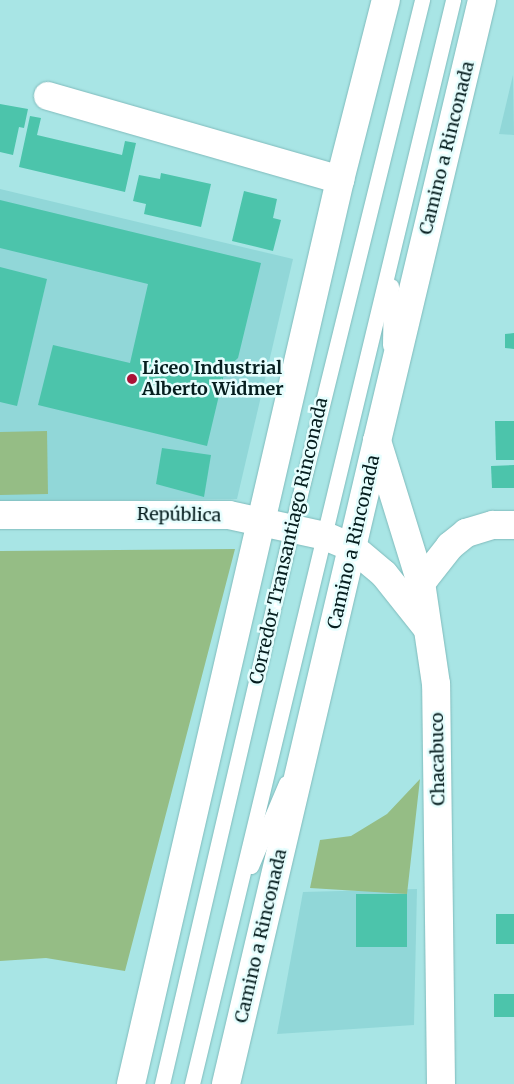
<!DOCTYPE html>
<html>
<head>
<meta charset="utf-8">
<style>
	body { margin:0 }
	#map { position:relative; width:514px; height:1084px; overflow:hidden; background:#a8e5e5; font-family:Merriweather,serif }
	div>[style] { position:absolute }
	.built>* { inset:0; background:#91d7d8 }
	.green>* { inset:0; background:#95bd85 }
	.building>* { inset:0; background:#4cc4ab }
	.roads { filter:drop-shadow(0 0 1px #80bbbc) drop-shadow(0 0 1px #80bbbc) }
	.lane>* { height:15px; margin:-7.5px; padding:0 7.5px; transform-origin:7.5px; border-radius:7.5px; background:#fff }
	.street>* { height:28px; margin:-14px; padding:0 14px; transform-origin:14px; border-radius:14px; background:#fff }
	.secondary>* { height:28px; margin:-14px; padding:0 14px; transform-origin:14px; border-radius:14px; background:#fff }
	.primary>* { height:28px; margin:-14px; padding:0 14px; transform-origin:14px; border-radius:14px; background:#fff }
	.dots>* { width:14px; height:14px; translate:-50% -50%; box-sizing:border-box; border:2px solid #e6fefe; border-radius:50% }
	span { translate:-50% -50%; white-space:nowrap; text-align:center; line-height:1.15; -webkit-text-stroke:5px #e6fefe; paint-order:stroke }
	.street-label { font-size:18px; color:#051d1e }
	.poi-label { font-size:18px; color:#051d1e; font-weight:700 }
	.left { translate:0 -50%; text-align:left }
</style>
</head>
<body>
<div id="map">
	<div class="built">
		<i style="clip-path:polygon(513px 75px,514px 135px,499px 134px)"></i>
		<i style="clip-path:polygon(0 189px,293px 259px,237px 499px,0 501px)"></i>
		<i style="clip-path:polygon(417px 889px,414px 1025px,277px 1034px,303px 892px)"></i>
	</div>
	<div class="green">
		<i style="clip-path:polygon(47px 431px,48px 494px,0 495px,0 432px)"></i>
		<i style="clip-path:polygon(235px 549px,125px 971px,46px 958px,0 961px,0 551px)"></i>
		<i style="clip-path:polygon(420px 779px,407px 894px,310px 888px,320px 840px,351px 836px,387px 814px)"></i>
	</div>
	<div class="building">
		<i style="clip-path:polygon(0 104px,28px 109px,24px 128px,19px 127px,13px 155px,0 152px)"></i>
		<i style="clip-path:polygon(30px 116px,41px 118px,37px 135px,122px 155px,125px 141px,136px 143px,125px 192px,19px 167px)"></i>
		<i style="clip-path:polygon(161px 173px,211px 184px,201px 227px,144px 214px,146px 204px,133px 201px,139px 175px,160px 179px)"></i>
		<i style="clip-path:polygon(244px 191px,277px 199px,273px 218px,281px 220px,273px 251px,232px 241px)"></i>
		<i style="clip-path:polygon(0 200px,261px 263px,238px 358px,225px 370px,207px 446px,38px 405px,53px 345px,130px 363px,148px 284px,0 248px)"></i>
		<i style="clip-path:polygon(0 267px,47px 279px,17px 406px,0 402px)"></i>
		<i style="clip-path:polygon(514px 333px,514px 349px,505px 348px,505px 334px)"></i>
		<i style="clip-path:polygon(495px 421px,514px 421px,514px 460px,496px 460px)"></i>
		<i style="clip-path:polygon(162px 448px,211px 455px,204px 497px,156px 484px)"></i>
		<i style="clip-path:polygon(514px 465px,514px 488px,492px 488px,491px 466px)"></i>
		<i style="clip-path:polygon(356px 894px,407px 894px,407px 947px,356px 947px)"></i>
		<i style="clip-path:polygon(496px 914px,514px 914px,514px 944px,496px 944px)"></i>
		<i style="clip-path:polygon(494px 994px,514px 994px,514px 1017px,494px 1017px)"></i>
	</div>
	<div class="roads">
		<div class="lane">
			<i style="left:390px;top:345px;width:59px;rotate:-89deg"></i>
			<i style="left:251px;top:866px;width:90px;rotate:-67.1deg"></i>
			<i style="left:162px;top:1084px;width:572px;rotate:-76.86deg"></i>
			<i style="left:292px;top:527px;width:543px;rotate:-76.14deg"></i>
			<i style="left:192px;top:1084px;width:1115px;rotate:-76.46deg"></i>
		</div>
		<div class="street">
			<i style="left:48px;top:96px;width:304px;rotate:16deg"></i>
			<i style="left:421px;top:583px;width:47px;rotate:-51.9deg"></i>
			<i style="left:450px;top:546px;width:21px;rotate:-39deg"></i>
			<i style="left:466px;top:533px;width:28px;rotate:-17deg"></i>
			<i style="left:493px;top:525px;width:21px"></i>
		</div>
		<div class="secondary">
			<i style="left:0;top:515px;width:229px"></i>
			<i style="left:229px;top:515px;width:98px;rotate:12.3deg"></i>
			<i style="left:325px;top:536px;width:30px;rotate:23deg"></i>
			<i style="left:226px;top:1084px;width:660px;rotate:-76.78deg"></i>
		</div>
		<div class="primary">
			<i style="left:353px;top:548px;width:40px;rotate:40deg"></i>
			<i style="left:384px;top:574px;width:69px;rotate:51.5deg"></i>
			<i style="left:131px;top:1084px;width:928px;rotate:-76.98deg"></i>
			<i style="left:340px;top:180px;width:186px;rotate:-75.7deg"></i>
			<i style="left:441px;top:1084px;width:400px;rotate:-90.7deg"></i>
			<i style="left:436px;top:684px;width:102px;rotate:-98.4deg"></i>
			<i style="left:421px;top:583px;width:149px;rotate:-107.2deg"></i>
			<i style="left:377px;top:441px;width:453px;rotate:-76.6deg"></i>
		</div>
	</div>
	<div class="dots">
		<i style="left:132px;top:379px;background:#aa1336"></i>
	</div>
	<div class="street-label">
		<span style="left:447px;top:148px;rotate:-76deg">Camino a Rinconada</span>
		<span style="left:179px;top:515px;rotate:1deg">República</span>
		<span style="left:289px;top:541px;rotate:-77deg">Corredor Transantiago Rinconada</span>
		<span style="left:354px;top:542px;rotate:-77deg">Camino a Rinconada</span>
		<span style="left:438px;top:759px;rotate:-91deg">Chacabuco</span>
		<span style="left:261px;top:936px;rotate:-77deg">Camino a Rinconada</span>
	</div>
	<div class="poi-label">
		<span class="left" style="left:142px;top:379px">Liceo Industrial<br>Alberto Widmer</span>
	</div>
</div>
</body>
</html>
